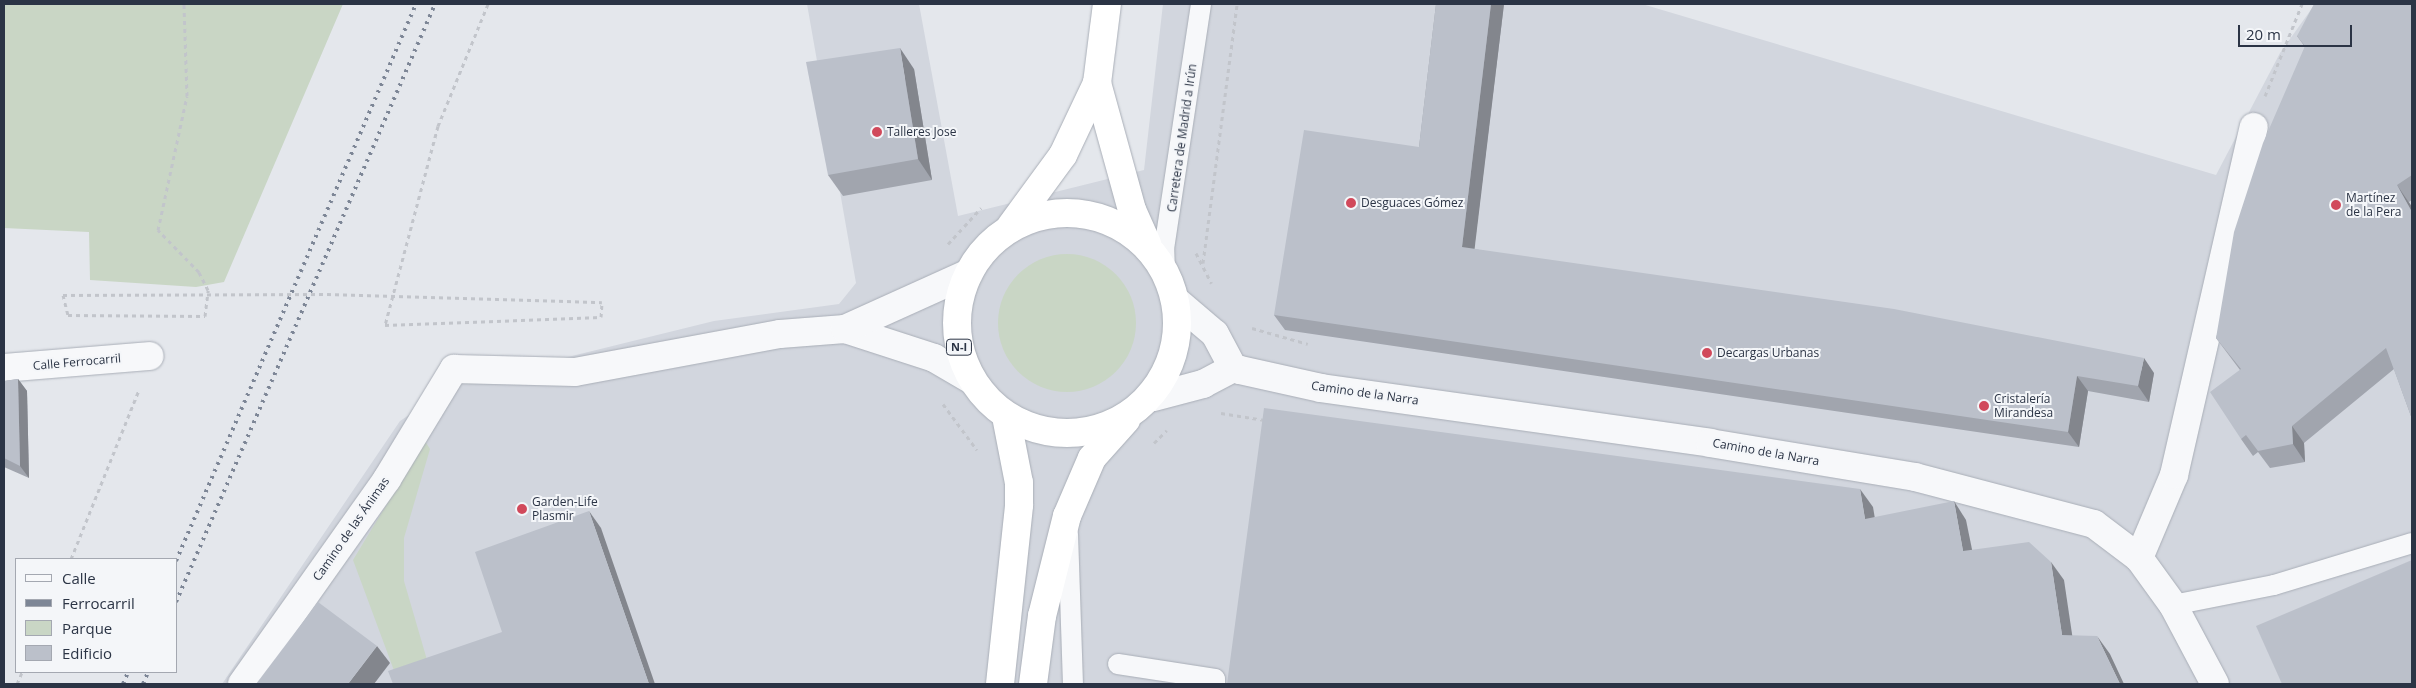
<!DOCTYPE html>
<html>
<head>
<meta charset="utf-8">
<style>
	body { margin:0 }
	#map { position:relative; width:2416px; height:688px; overflow:hidden; background:#e4e7ec; font-family:"Open Sans",sans-serif }
	div>[style] { position:absolute }
	.built>* { inset:0; background:#d2d6de }
	.green>* { inset:0; background:#c9d6c5 }
	.round { border-radius:50% }
	.path>* { height:3px; margin-top:-1.5px; transform-origin:0; background:repeating-linear-gradient(90deg,#c2c5cb 0 4px,transparent 0 8px) }
	.roads { filter:drop-shadow(0 0 1px #a9aeb7) drop-shadow(0 0 1px #a9aeb7) }
	.service>* { height:20px; margin:-10px; padding:0 10px; transform-origin:10px; border-radius:10px; background:#f7f8fa }
	.minor>* { height:28px; margin:-14px; padding:0 14px; transform-origin:14px; border-radius:14px; background:#f7f8fa }
	.tertiary>* { height:28px; margin:-14px; padding:0 14px; transform-origin:14px; border-radius:14px; background:#f7f8fa }
	.trunk>* { height:28px; margin:-14px; padding:0 14px; transform-origin:14px; border-radius:14px; background:#fff }
	.trunk>.ring { margin:-14px; padding:0; box-sizing:content-box; background:none; border:28px solid #fff; border-radius:50% }
	.rail>* { height:4px; margin-top:-2px; transform-origin:0; background:repeating-linear-gradient(90deg,#7d8696 0 2.5px,transparent 0 7.5px) }
	.path-bridge>* { height:3px; margin-top:-1.5px; transform-origin:0; background:repeating-linear-gradient(90deg,#c2c5cb 0 4px,transparent 0 8px) }
	.wall>* { inset:0; background:#a1a5ae }
	.shaded-wall>* { inset:0; background:#83868d }
	.building>* { inset:0; background:#bbc0ca }
	.dots>* { width:14px; height:14px; translate:-50% -50%; box-sizing:border-box; border:2px solid #f4f6f9; border-radius:50% }
	span { translate:-50% -50%; white-space:nowrap; text-align:center; line-height:1.15; -webkit-text-stroke:4px #f4f6f9; paint-order:stroke }
	.shield-label span { padding:1px 4px; background:#f4f6f9; border:1px solid; border-radius:4px; -webkit-text-stroke-width:0 }
	.shield-label { font-size:11px; color:#2b3445; font-weight:700 }
	.poi-label { font-size:12px; color:#2b3445 }
	.left { translate:0 -50%; text-align:left }
	.street-label { font-size:12px; color:#2b3445 }
	.frame { position:absolute; inset:0; border:5px solid #2b3445; pointer-events:none }
	.legend { position:absolute; left:15px; top:558px; width:162px; height:115px; box-sizing:border-box; background:#f4f6f9; border:1px solid #a4a8b1; margin:0; padding:6px 9px; list-style:none; font-size:15px; color:#2b3445 }
	.legend li { display:flex; align-items:center; gap:10px; height:25px }
	.legend b { width:25px; border:1px solid #a4a8b1 }
	.scale { position:absolute; left:2238px; top:25px; width:114px; height:22px; box-sizing:border-box; border:2px solid #2b3445; border-top:0; padding-left:6px; font-size:15px; line-height:18px; white-space:nowrap; color:#2b3445; -webkit-text-stroke:4px #f4f6f9; paint-order:stroke }
</style>
</head>
<body>
<div id="map">
	<div class="built">
		<i style="clip-path:polygon(807px 4px,919px 4px,958px 216px,1144px 170px,1163px 4px,1642px 4px,2216px 175px,2280px 53px,2315px 4px,2412px 4px,2412px 684px,222px 684px,400px 421px,454px 385px,714px 321px,839px 304px,856px 283px)"></i>
	</div>
	<div class="green">
		<i style="clip-path:polygon(4px 4px,343px 4px,224px 282px,196px 287px,90px 280px,89px 232px,4px 228px)"></i>
		<i class="round" style="left:998px;top:254px;width:138px;height:138px"></i>
		<i style="clip-path:polygon(425px 441px,430px 449px,404px 538px,404px 581px,432px 677px,399px 684px,353px 560px)"></i>
	</div>
	<div class="path">
		<i style="left:488px;top:4px;width:132px;rotate:112.3deg"></i>
		<i style="left:438px;top:126px;width:206px;rotate:104.9deg"></i>
		<i style="left:385px;top:325px;width:216px;rotate:-2.1deg"></i>
		<i style="left:601px;top:317px;width:15px;rotate:-86deg"></i>
		<i style="left:2265px;top:96px;width:99px;rotate:-68.1deg"></i>
		<i style="left:948px;top:244px;width:49px;rotate:-47.5deg"></i>
		<i style="left:1196px;top:253px;width:34px;rotate:63deg"></i>
		<i style="left:1203px;top:263px;width:261px;rotate:-82.5deg"></i>
		<i style="left:63px;top:295px;width:21px;rotate:76deg"></i>
		<i style="left:68px;top:315px;width:137px;rotate:0.4deg"></i>
		<i style="left:205px;top:316px;width:26px;rotate:-83deg"></i>
		<i style="left:208px;top:290px;width:20px;rotate:-117deg"></i>
		<i style="left:199px;top:272px;width:59px;rotate:-134.3deg"></i>
		<i style="left:158px;top:230px;width:137px;rotate:-77.8deg"></i>
		<i style="left:187px;top:96px;width:92px;rotate:-91.9deg"></i>
		<i style="left:1252px;top:328px;width:58px;rotate:15.9deg"></i>
		<i style="left:943px;top:404px;width:57px;rotate:53.5deg"></i>
		<i style="left:1221px;top:413px;width:44px;rotate:9.2deg"></i>
		<i style="left:1154px;top:443px;width:18px;rotate:-45deg"></i>
		<i style="left:71px;top:559px;width:182px;rotate:-68.1deg"></i>
		<i style="left:17px;top:684px;width:13px;rotate:-67deg"></i>
	</div>
	<div class="roads">
		<div class="service">
			<i style="left:1165px;top:272px;width:23px;rotate:-92deg"></i>
			<i style="left:1164px;top:249px;width:248px;rotate:-81.4deg"></i>
			<i style="left:1068px;top:534px;width:150px;rotate:88.1deg"></i>
			<i style="left:2173px;top:605px;width:103px;rotate:-11.2deg"></i>
			<i style="left:2274px;top:585px;width:144px;rotate:-16.9deg"></i>
			<i style="left:1118px;top:664px;width:98px;rotate:8.8deg"></i>
			<i style="left:1215px;top:679px;width:5px;rotate:90deg"></i>
		</div>
		<div class="minor">
			<i style="left:845px;top:329px;width:94px;rotate:18deg"></i>
			<i style="left:934px;top:358px;width:44px;rotate:30.1deg"></i>
			<i style="left:4px;top:368px;width:146px;rotate:-4.7deg"></i>
			<i style="left:2139px;top:558px;width:90px;rotate:-67.1deg"></i>
			<i style="left:2174px;top:475px;width:357px;rotate:-77.1deg"></i>
			<i style="left:242px;top:684px;width:251px;rotate:-54.7deg"></i>
			<i style="left:387px;top:479px;width:129px;rotate:-58.7deg"></i>
			<i style="left:454px;top:369px;width:121px;rotate:1.4deg"></i>
			<i style="left:575px;top:372px;width:208px;rotate:-10.5deg"></i>
			<i style="left:780px;top:334px;width:65px;rotate:-4.4deg"></i>
			<i style="left:845px;top:329px;width:136px;rotate:-24.3deg"></i>
		</div>
		<div class="tertiary">
			<i style="left:1175px;top:300px;width:52px;rotate:40.4deg"></i>
			<i style="left:1215px;top:334px;width:38px;rotate:62deg"></i>
			<i style="left:1233px;top:368px;width:7px;rotate:16deg"></i>
			<i style="left:1240px;top:370px;width:83px;rotate:12.5deg"></i>
			<i style="left:1321px;top:388px;width:393px;rotate:8deg"></i>
			<i style="left:1710px;top:443px;width:208px;rotate:9.4deg"></i>
			<i style="left:1915px;top:477px;width:185px;rotate:14.7deg"></i>
			<i style="left:2094px;top:524px;width:56px;rotate:37.1deg"></i>
			<i style="left:2139px;top:558px;width:58px;rotate:54.1deg"></i>
			<i style="left:2173px;top:605px;width:89px;rotate:62deg"></i>
			<i style="left:1154px;top:397px;width:51px;rotate:-14.9deg"></i>
			<i style="left:1203px;top:384px;width:34px;rotate:-28deg"></i>
		</div>
		<div class="trunk">
			<i style="left:1097px;top:83px;width:132px;rotate:74.6deg"></i>
			<i style="left:1132px;top:210px;width:37px;rotate:66deg"></i>
			<i class="ring" style="left:957px;top:213px;width:192px;height:192px"></i>
			<i style="left:1011px;top:226px;width:88px;rotate:-53.8deg"></i>
			<i style="left:1063px;top:155px;width:80px;rotate:-64.7deg"></i>
			<i style="left:1097px;top:83px;width:80px;rotate:-82.8deg"></i>
			<i style="left:1000px;top:684px;width:180px;rotate:-83.9deg"></i>
			<i style="left:1019px;top:505px;width:22px;rotate:-90deg"></i>
			<i style="left:1019px;top:483px;width:68px;rotate:-101deg"></i>
			<i style="left:1033px;top:684px;width:69px;rotate:-82.5deg"></i>
			<i style="left:1042px;top:616px;width:103px;rotate:-76deg"></i>
			<i style="left:1067px;top:516px;width:63px;rotate:-66.7deg"></i>
			<i style="left:1092px;top:458px;width:51px;rotate:-48.2deg"></i>
		</div>
	</div>
	<div class="rail">
		<i style="left:176px;top:561px;width:607px;rotate:-66.69deg"></i>
		<i style="left:176px;top:602px;width:652px;rotate:-66.58deg"></i>
		<i style="left:123px;top:684px;width:13px;rotate:-67deg"></i>
		<i style="left:143px;top:684px;width:13px;rotate:-67deg"></i>
	</div>
	<div class="path-bridge">
		<i style="left:63px;top:295px;width:264px;rotate:-0.2deg"></i>
		<i style="left:327px;top:294px;width:275px;rotate:1.7deg"></i>
	</div>
	<div class="wall">
		<i style="clip-path:polygon(1436px 4px,1504px 4px,1474px 249px,2154px 373px,2149px 402px,2088px 391px,2079px 447px,1285px 330px,1274px 315px,1419px 147px)"></i>
		<i style="clip-path:polygon(2412px 4px,2412px 200px,2409px 202px,2412px 207px,2412px 419px,2394px 369px,2304px 443px,2305px 462px,2270px 468px,2258px 452px,2253px 456px,2241px 439px,2240px 370px,2216px 338px,2305px 47px,2297px 36px)"></i>
		<i style="clip-path:polygon(914px 69px,932px 180px,843px 196px,828px 175px)"></i>
		<i style="clip-path:polygon(18px 379px,27px 391px,29px 478px,4px 467px,4px 469px,4px 381px)"></i>
	</div>
	<div class="shaded-wall">
		<i style="clip-path:polygon(1491px 4px,1504px 4px,1473px 262px,1462px 247px)"></i>
		<i style="clip-path:polygon(900px 48px,914px 69px,932px 180px,918px 159px)"></i>
		<i style="clip-path:polygon(2397px 185px,2412px 207px,2412px 212px)"></i>
		<i style="clip-path:polygon(2144px 358px,2154px 373px,2149px 402px,2138px 386px)"></i>
		<i style="clip-path:polygon(2077px 376px,2088px 391px,2079px 447px,2068px 432px)"></i>
		<i style="clip-path:polygon(18px 379px,27px 391px,29px 478px,20px 466px)"></i>
		<i style="clip-path:polygon(2292px 426px,2304px 443px,2305px 462px,2293px 444px)"></i>
		<i style="clip-path:polygon(1860px 489px,1873px 507px,1878px 537px,1865px 519px)"></i>
		<i style="clip-path:polygon(1954px 501px,1966px 520px,1976px 569px,1963px 551px)"></i>
		<i style="clip-path:polygon(589px 511px,601px 528px,655px 684px,649px 684px)"></i>
		<i style="clip-path:polygon(2051px 562px,2064px 580px,2075px 654px,2062px 635px)"></i>
		<i style="clip-path:polygon(2097px 636px,2110px 654px,2124px 684px,2120px 684px)"></i>
		<i style="clip-path:polygon(377px 646px,390px 663px,374px 684px,348px 684px)"></i>
	</div>
	<div class="building">
		<i style="clip-path:polygon(1436px 4px,1491px 4px,1462px 247px,1894px 309px,2144px 358px,2138px 386px,2077px 376px,2068px 432px,1274px 315px,1304px 130px,1419px 147px)"></i>
		<i style="clip-path:polygon(2314px 4px,2412px 4px,2412px 175px,2397px 185px,2412px 212px,2412px 419px,2386px 348px,2292px 426px,2293px 444px,2258px 451px,2246px 435px,2241px 439px,2210px 392px,2241px 369px,2216px 338px,2234px 232px,2263px 143px,2305px 46px,2297px 36px)"></i>
		<i style="clip-path:polygon(900px 48px,918px 159px,828px 175px,806px 62px)"></i>
		<i style="clip-path:polygon(18px 379px,20px 466px,4px 458px,4px 381px)"></i>
		<i style="clip-path:polygon(1264px 408px,1860px 489px,1865px 519px,1954px 501px,1963px 551px,2029px 542px,2051px 562px,2062px 635px,2097px 636px,2120px 684px,1227px 684px)"></i>
		<i style="clip-path:polygon(589px 511px,649px 684px,393px 684px,388px 671px,502px 632px,475px 552px)"></i>
		<i style="clip-path:polygon(2412px 560px,2412px 684px,2282px 684px,2256px 626px)"></i>
		<i style="clip-path:polygon(318px 602px,377px 646px,348px 684px,256px 684px)"></i>
	</div>
	<div class="dots">
		<i style="left:877px;top:132px;background:#d1495b"></i>
		<i style="left:1351px;top:203px;background:#d1495b"></i>
		<i style="left:2336px;top:205px;background:#d1495b"></i>
		<i style="left:1707px;top:353px;background:#d1495b"></i>
		<i style="left:1984px;top:406px;background:#d1495b"></i>
		<i style="left:522px;top:509px;background:#d1495b"></i>
	</div>
	<div class="shield-label">
		<span style="left:959px;top:347px">N-I</span>
	</div>
	<div class="poi-label">
		<span class="left" style="left:887px;top:132px">Talleres Jose</span>
		<span class="left" style="left:2346px;top:205px">Martínez<br>de la Pera</span>
		<span class="left" style="left:1361px;top:203px">Desguaces Gómez</span>
		<span class="left" style="left:1717px;top:353px">Decargas Urbanas</span>
		<span class="left" style="left:1994px;top:406px">Cristalería<br>Mirandesa</span>
		<span class="left" style="left:532px;top:509px">Garden-Life<br>Plasmir</span>
	</div>
	<div class="street-label">
		<span style="left:1182px;top:138px;rotate:-82deg">Carretera de Madrid a Irún</span>
		<span style="left:77px;top:362px;rotate:-5deg">Calle Ferrocarril</span>
		<span style="left:1365px;top:393px;rotate:8deg">Camino de la Narra</span>
		<span style="left:1766px;top:452px;rotate:10deg">Camino de la Narra</span>
		<span style="left:351px;top:529px;rotate:-55deg">Camino de las Ánimas</span>
	</div>
	<div class="frame"></div>
	<ul class="legend">
	<li><b style="height:6px;background:#f7f8fa"></b>Calle</li>
	<li><b style="height:6px;background:#7d8696"></b>Ferrocarril</li>
	<li><b style="height:14px;background:#c9d6c5"></b>Parque</li>
	<li><b style="height:14px;background:#bbc0ca"></b>Edificio</li>
	</ul>
	<div class="scale">20 m</div>
</div>
</body>
</html>
